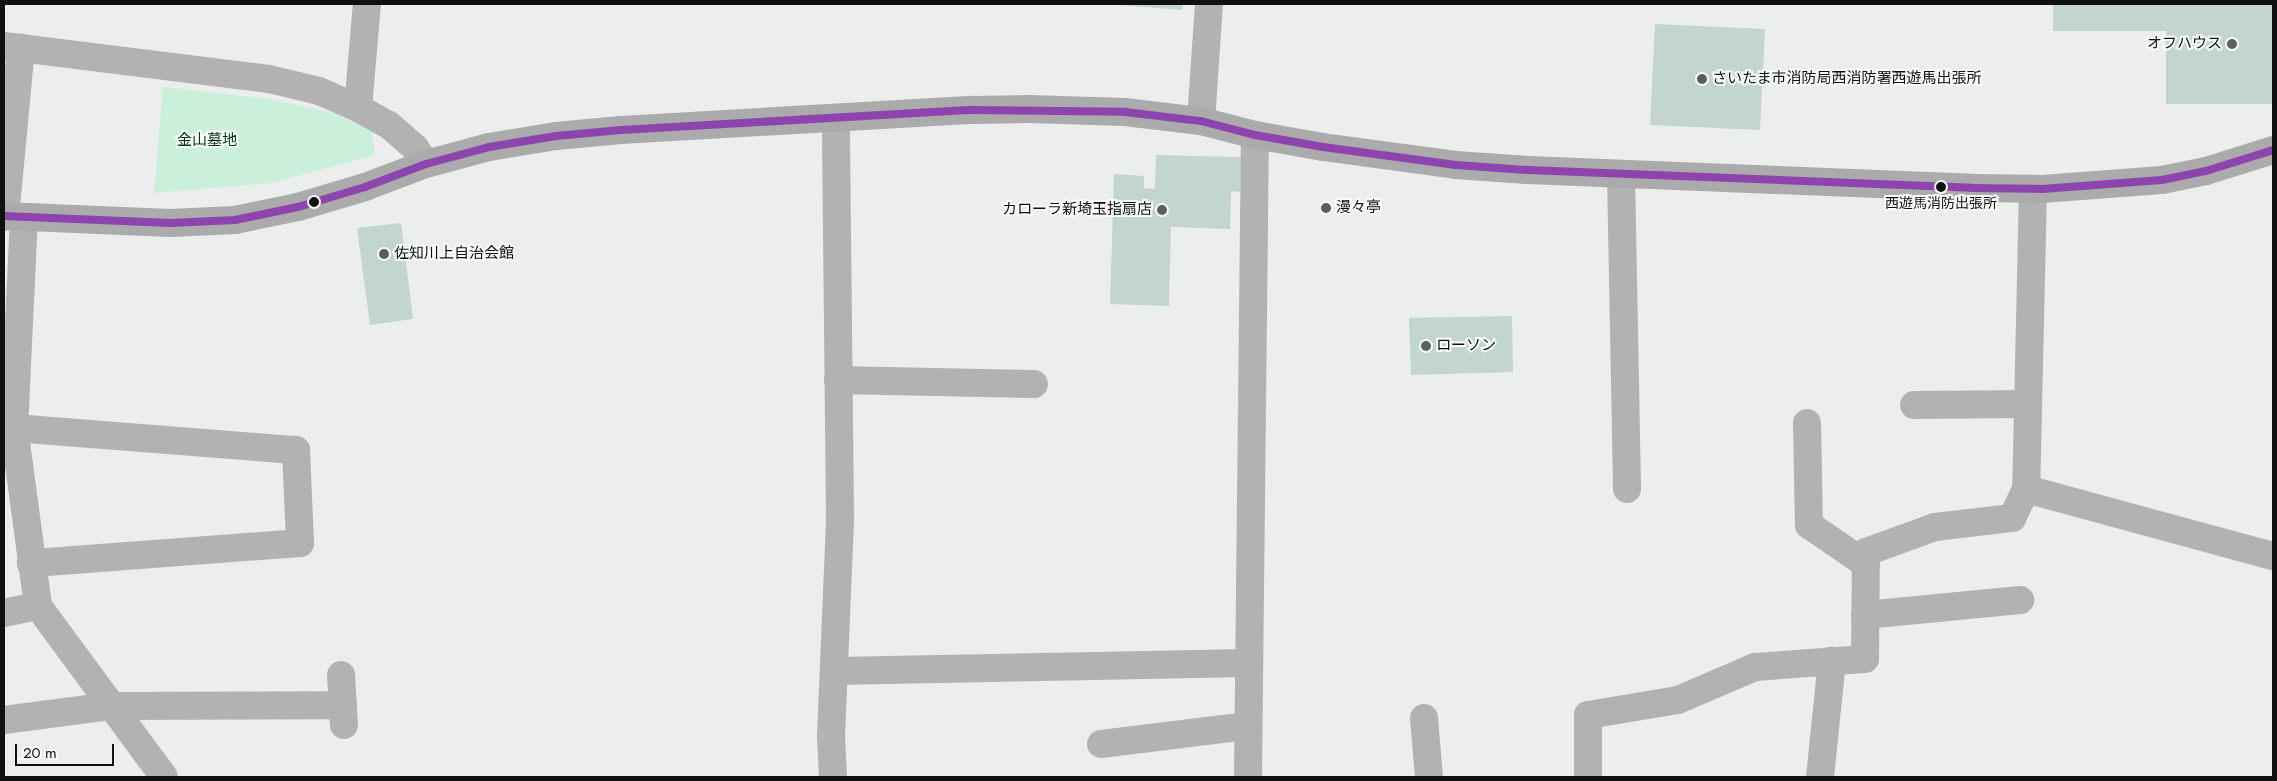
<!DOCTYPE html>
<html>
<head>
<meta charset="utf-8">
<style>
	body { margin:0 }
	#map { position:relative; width:2277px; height:781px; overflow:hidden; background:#eceeed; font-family:Jost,"Noto Sans JP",sans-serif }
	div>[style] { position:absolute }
	.green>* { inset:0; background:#caefda }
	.building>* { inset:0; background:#c3d6cd }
	.minor>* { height:28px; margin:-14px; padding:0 14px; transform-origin:14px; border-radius:14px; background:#b2b2b2 }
	.major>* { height:28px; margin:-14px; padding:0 14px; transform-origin:14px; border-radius:14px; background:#aaabaa }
	.bus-1>* { height:8px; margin:-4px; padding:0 4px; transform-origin:4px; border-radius:4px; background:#8e44ad }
	.dots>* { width:14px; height:14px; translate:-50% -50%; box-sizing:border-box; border:2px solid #f8fdfa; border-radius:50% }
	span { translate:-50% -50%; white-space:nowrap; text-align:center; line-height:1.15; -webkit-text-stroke:4px #f8fdfa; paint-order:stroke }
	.bus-label { font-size:14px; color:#0f1110 }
	.poi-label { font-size:15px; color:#0f1110 }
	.right { translate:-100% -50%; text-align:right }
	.left { translate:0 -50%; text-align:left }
	.park-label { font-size:15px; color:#083320 }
	.frame { position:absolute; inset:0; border:5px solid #0f1110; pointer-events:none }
	.scale { position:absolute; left:15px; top:744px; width:99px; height:22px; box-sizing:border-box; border:2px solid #0f1110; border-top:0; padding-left:6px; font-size:15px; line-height:18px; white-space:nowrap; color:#0f1110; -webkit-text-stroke:4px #f8fdfa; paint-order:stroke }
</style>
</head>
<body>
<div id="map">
	<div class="green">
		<i style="clip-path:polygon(163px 87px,270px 99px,336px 114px,372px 132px,375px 155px,271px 183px,154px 193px)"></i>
	</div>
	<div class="building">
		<i style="clip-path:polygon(1107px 4px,1183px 4px,1182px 10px)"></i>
		<i style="clip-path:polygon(2053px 4px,2273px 4px,2273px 104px,2166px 104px,2166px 31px,2053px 31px)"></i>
		<i style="clip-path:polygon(1655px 24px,1765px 29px,1760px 130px,1650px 125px)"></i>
		<i style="clip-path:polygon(1156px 155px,1241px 157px,1240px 192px,1231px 191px,1230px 229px,1171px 227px,1169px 306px,1110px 304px,1114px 174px,1144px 176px,1144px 188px,1155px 189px)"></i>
		<i style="clip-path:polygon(401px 223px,413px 319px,370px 325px,357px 228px)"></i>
		<i style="clip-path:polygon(1512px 316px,1513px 372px,1411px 375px,1409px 318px)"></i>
	</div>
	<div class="minor">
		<i style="left:4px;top:46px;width:267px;rotate:7.1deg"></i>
		<i style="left:269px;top:79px;width:51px;rotate:13.5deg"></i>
		<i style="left:319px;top:91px;width:43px;rotate:23.6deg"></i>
		<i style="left:358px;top:108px;width:35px;rotate:29deg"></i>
		<i style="left:389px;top:125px;width:35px;rotate:41deg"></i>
		<i style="left:415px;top:148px;width:19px;rotate:55deg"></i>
		<i style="left:358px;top:108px;width:104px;rotate:-85.1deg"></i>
		<i style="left:1201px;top:121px;width:117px;rotate:-86.1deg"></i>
		<i style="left:1621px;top:174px;width:315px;rotate:88.9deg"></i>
		<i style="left:2033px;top:189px;width:300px;rotate:91.3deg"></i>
		<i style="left:2026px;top:489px;width:256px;rotate:15.2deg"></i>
		<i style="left:5px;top:217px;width:170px;rotate:-84.6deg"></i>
		<i style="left:24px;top:217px;width:211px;rotate:92.7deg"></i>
		<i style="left:14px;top:428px;width:180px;rotate:82.3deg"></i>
		<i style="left:38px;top:606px;width:212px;rotate:53.6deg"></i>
		<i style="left:838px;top:380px;width:196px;rotate:1.2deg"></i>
		<i style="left:1914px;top:405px;width:114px;rotate:-0.5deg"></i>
		<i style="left:1807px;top:423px;width:102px;rotate:88.9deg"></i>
		<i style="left:1809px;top:525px;width:69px;rotate:34.4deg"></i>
		<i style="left:14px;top:428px;width:283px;rotate:4.5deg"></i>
		<i style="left:296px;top:450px;width:93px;rotate:87.5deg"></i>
		<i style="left:300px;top:543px;width:270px;rotate:175.7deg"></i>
		<i style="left:4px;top:613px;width:35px;rotate:-12deg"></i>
		<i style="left:1865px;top:615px;width:156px;rotate:-5.5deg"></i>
		<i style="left:834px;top:671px;width:414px;rotate:-1.1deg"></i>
		<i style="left:341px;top:675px;width:50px;rotate:86.6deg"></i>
		<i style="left:1424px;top:718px;width:59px;rotate:85.2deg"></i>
		<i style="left:4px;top:720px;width:108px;rotate:-7.5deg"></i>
		<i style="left:111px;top:706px;width:232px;rotate:-0.2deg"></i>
		<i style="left:1101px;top:744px;width:148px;rotate:-7deg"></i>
		<i style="left:833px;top:777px;width:41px;rotate:-92.8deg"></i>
		<i style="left:831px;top:736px;width:218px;rotate:-87.6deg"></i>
		<i style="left:840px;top:518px;width:400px;rotate:-90.6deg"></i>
		<i style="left:1248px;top:777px;width:642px;rotate:-89.38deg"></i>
		<i style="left:1588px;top:777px;width:62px;rotate:-90deg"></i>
		<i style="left:1588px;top:715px;width:91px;rotate:-9.5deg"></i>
		<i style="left:1678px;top:700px;width:84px;rotate:-23.2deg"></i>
		<i style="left:1755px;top:667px;width:110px;rotate:-4.2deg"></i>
		<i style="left:1865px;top:659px;width:107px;rotate:-89.5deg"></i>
		<i style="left:1866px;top:552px;width:73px;rotate:-19.9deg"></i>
		<i style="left:1935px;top:527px;width:78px;rotate:-6.7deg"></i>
		<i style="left:2012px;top:518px;width:32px;rotate:-64deg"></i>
		<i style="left:1820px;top:777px;width:117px;rotate:-84.1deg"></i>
	</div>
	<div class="major">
		<i style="left:4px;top:216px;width:166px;rotate:2.4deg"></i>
		<i style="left:170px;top:223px;width:65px;rotate:-2.6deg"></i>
		<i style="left:235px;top:220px;width:64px;rotate:-11.7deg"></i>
		<i style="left:298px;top:207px;width:70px;rotate:-16.6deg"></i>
		<i style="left:365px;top:187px;width:65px;rotate:-20.7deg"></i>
		<i style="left:426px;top:164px;width:65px;rotate:-15.1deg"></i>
		<i style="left:489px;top:147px;width:68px;rotate:-9.3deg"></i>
		<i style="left:556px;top:136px;width:65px;rotate:-5.3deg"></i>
		<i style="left:621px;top:130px;width:352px;rotate:-3.3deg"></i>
		<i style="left:972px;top:110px;width:57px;rotate:-1deg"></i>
		<i style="left:1029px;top:109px;width:96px;rotate:1.8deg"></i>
		<i style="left:1125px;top:112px;width:77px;rotate:6.8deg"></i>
		<i style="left:1201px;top:121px;width:56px;rotate:14.5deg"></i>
		<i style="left:1255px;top:135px;width:69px;rotate:10deg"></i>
		<i style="left:1323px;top:147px;width:134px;rotate:7.7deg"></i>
		<i style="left:1456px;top:165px;width:72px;rotate:4deg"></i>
		<i style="left:1528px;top:170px;width:444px;rotate:2.3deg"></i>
		<i style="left:1972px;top:188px;width:70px;rotate:0.8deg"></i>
		<i style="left:2042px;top:189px;width:120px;rotate:-4.3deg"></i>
		<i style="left:2162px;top:180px;width:45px;rotate:-11.6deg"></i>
		<i style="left:2206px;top:171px;width:70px;rotate:-17.4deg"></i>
	</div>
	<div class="bus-1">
		<i style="left:4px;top:216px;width:166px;rotate:2.4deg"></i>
		<i style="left:170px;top:223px;width:65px;rotate:-2.6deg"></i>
		<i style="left:235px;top:220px;width:64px;rotate:-11.7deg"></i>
		<i style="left:298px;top:207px;width:70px;rotate:-16.6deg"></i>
		<i style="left:365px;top:187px;width:65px;rotate:-20.7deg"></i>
		<i style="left:426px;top:164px;width:65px;rotate:-15.1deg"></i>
		<i style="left:489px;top:147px;width:68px;rotate:-9.3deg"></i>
		<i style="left:556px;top:136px;width:65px;rotate:-5.3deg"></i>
		<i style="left:621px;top:130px;width:352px;rotate:-3.3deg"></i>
		<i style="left:972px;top:110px;width:153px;rotate:0.7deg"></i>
		<i style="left:1125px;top:112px;width:77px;rotate:6.8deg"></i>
		<i style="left:1201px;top:121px;width:56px;rotate:14.5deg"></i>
		<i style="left:1255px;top:135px;width:69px;rotate:10deg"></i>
		<i style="left:1323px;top:147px;width:134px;rotate:7.7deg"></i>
		<i style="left:1456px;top:165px;width:72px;rotate:4deg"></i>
		<i style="left:1528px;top:170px;width:444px;rotate:2.3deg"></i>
		<i style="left:1972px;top:188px;width:70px;rotate:0.8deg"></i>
		<i style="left:2042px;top:189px;width:120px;rotate:-4.3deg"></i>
		<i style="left:2162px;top:180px;width:45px;rotate:-11.6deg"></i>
		<i style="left:2206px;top:171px;width:70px;rotate:-17.4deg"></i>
	</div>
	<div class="dots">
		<i style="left:2232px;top:44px;background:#5c5e5d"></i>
		<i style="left:1702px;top:79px;background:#5c5e5d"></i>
		<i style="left:1941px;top:187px;background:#0f1110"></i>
		<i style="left:314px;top:202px;background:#0f1110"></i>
		<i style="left:1326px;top:208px;background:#5c5e5d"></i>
		<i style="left:1162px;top:210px;background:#5c5e5d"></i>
		<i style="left:384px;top:254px;background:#5c5e5d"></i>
		<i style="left:1426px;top:346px;background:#5c5e5d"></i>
	</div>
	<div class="bus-label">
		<span style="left:1941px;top:203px">西遊馬消防出張所</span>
	</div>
	<div class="poi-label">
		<span class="right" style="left:2222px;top:44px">オフハウス</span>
		<span class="left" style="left:1712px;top:79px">さいたま市消防局西消防署西遊馬出張所</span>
		<span class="left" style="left:1336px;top:208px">漫々亭</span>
		<span class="right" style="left:1152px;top:210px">カローラ新埼玉指扇店</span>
		<span class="left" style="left:394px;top:254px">佐知川上自治会館</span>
		<span class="left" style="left:1436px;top:346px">ローソン</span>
	</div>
	<div class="park-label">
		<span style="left:207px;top:141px">金山墓地</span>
	</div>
	<div class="frame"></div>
	<div class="scale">20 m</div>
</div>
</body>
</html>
